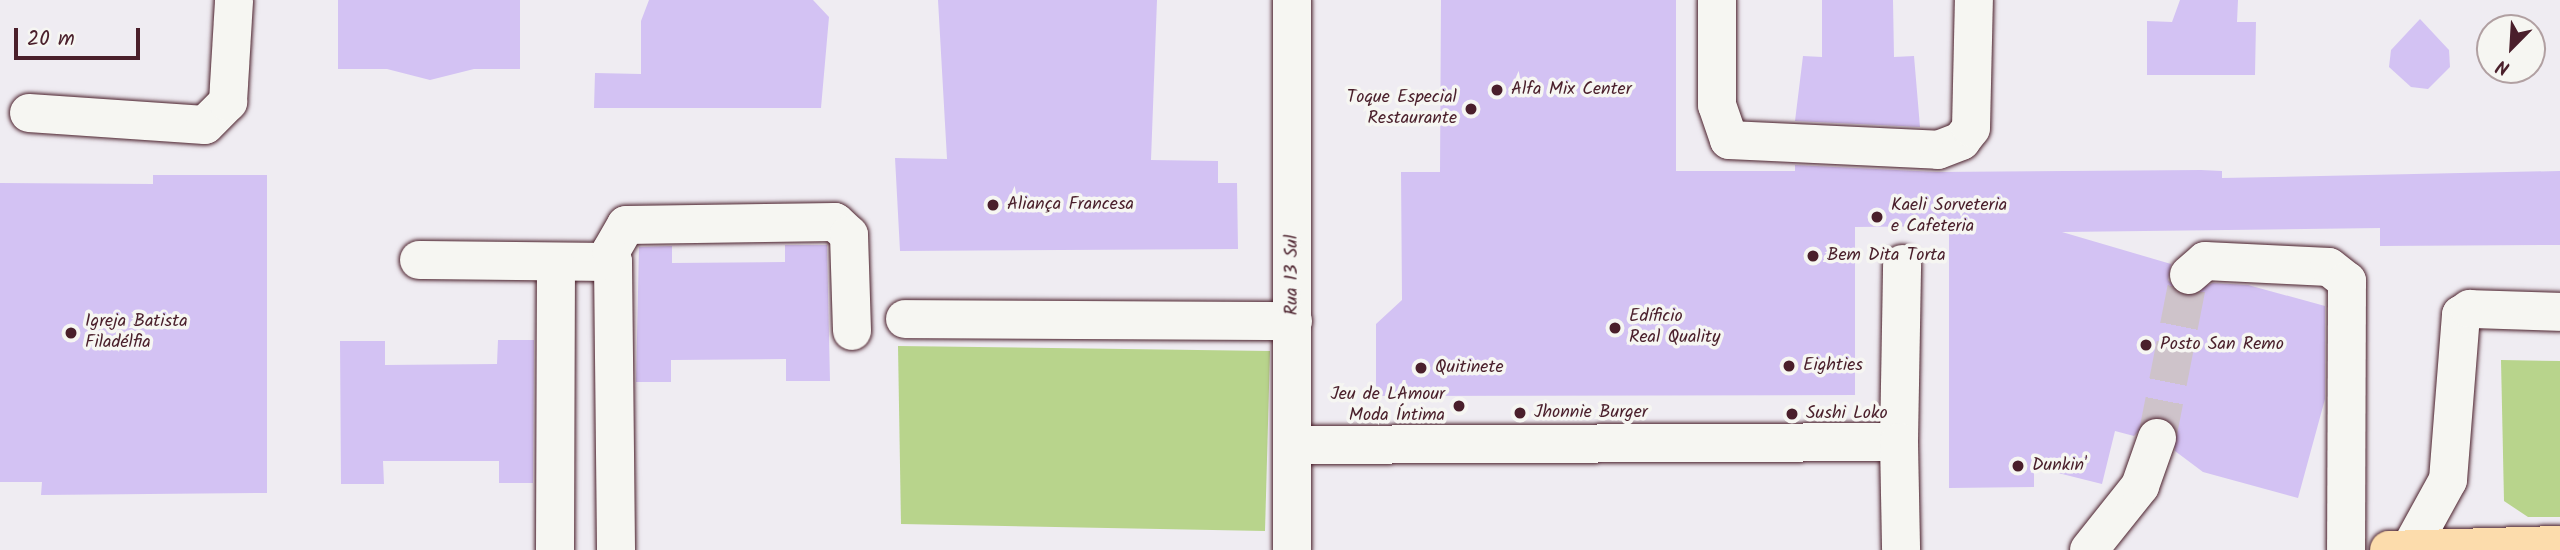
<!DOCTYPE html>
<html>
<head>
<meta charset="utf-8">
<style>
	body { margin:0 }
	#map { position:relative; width:2560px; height:550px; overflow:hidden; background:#efecf2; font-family:Kalam,sans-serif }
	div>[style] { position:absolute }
	.green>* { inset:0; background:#b8d48c }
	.building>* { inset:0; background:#d3c2f3 }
	.minor-tunnel>* { height:38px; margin-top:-19px; transform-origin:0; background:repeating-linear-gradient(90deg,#cec3ca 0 38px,transparent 0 57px) }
	.roads { filter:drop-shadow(0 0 2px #4a1f2b) drop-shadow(0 0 2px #4a1f2b) }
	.minor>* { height:38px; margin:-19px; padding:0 19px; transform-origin:19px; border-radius:19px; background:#f6f6f2 }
	.major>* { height:38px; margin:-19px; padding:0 19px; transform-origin:19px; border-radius:19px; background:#fcdcac }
	.dots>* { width:19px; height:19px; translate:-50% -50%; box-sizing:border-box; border:4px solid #f6f6f2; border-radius:50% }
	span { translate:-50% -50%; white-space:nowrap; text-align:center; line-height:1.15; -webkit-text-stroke:7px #f6f6f2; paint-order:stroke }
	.poi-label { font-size:18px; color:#4a1f2b }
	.left { translate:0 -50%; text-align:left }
	.right { translate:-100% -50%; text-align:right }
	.street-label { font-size:18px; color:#4a1f2b }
	.north { position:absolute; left:2476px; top:14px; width:70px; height:70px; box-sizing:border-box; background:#f6f6f2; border:2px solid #b1a0a2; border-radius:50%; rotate:204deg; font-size:19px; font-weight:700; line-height:28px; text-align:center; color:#4a1f2b }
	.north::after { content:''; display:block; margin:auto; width:24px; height:32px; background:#4a1f2b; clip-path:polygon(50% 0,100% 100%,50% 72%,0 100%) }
	.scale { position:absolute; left:14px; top:28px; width:126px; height:32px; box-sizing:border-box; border:4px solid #4a1f2b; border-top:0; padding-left:9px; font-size:21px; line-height:24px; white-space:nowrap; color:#4a1f2b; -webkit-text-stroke:5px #f6f6f2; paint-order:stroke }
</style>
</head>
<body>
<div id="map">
	<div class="green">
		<i style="clip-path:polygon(898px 346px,1270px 351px,1265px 531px,901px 524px)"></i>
		<i style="clip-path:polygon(2501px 360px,2560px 361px,2560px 517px,2528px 517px,2504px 501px)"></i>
	</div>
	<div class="building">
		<i style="clip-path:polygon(338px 0,520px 0,520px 69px,474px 69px,430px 80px,387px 69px,338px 69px)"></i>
		<i style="clip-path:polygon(649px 0,813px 0,829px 17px,821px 108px,594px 108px,595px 73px,641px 74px,641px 21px)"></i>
		<i style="clip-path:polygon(938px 0,1157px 0,1151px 160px,1218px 161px,1218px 183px,1237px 183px,1238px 249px,900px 251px,895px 158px,947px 159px)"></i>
		<i style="clip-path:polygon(1441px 0,1676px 0,1676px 171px,1795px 171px,1795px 165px,1937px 172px,2201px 170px,2222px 171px,2222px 178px,2560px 171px,2560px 245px,2380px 246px,2380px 228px,2062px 232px,2171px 264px,2168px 280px,2183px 296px,2213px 283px,2248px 285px,2325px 306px,2325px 399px,2298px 498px,2203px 472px,2175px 451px,2173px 423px,2154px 416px,2134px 436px,2115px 431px,2102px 484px,2034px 467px,2034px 487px,1949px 488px,1949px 226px,1855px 227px,1855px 395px,1376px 396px,1376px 324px,1402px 300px,1401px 172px,1440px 172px)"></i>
		<i style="clip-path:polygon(1822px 0,1893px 0,1894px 57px,1914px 56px,1920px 127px,1795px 121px,1803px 56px,1822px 57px)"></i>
		<i style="clip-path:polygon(2180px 0,2238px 0,2237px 22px,2256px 22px,2255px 75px,2147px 75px,2147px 21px,2172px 22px)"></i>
		<i style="clip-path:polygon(2420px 19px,2449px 50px,2450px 67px,2428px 89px,2411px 87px,2389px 67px,2391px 50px)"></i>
		<i style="clip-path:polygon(153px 175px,267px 175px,267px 493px,41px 495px,42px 482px,0 482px,0 183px,153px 184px)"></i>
		<i style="clip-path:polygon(785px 245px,827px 245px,830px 381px,786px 381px,786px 359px,671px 360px,671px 382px,636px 382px,639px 247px,672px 246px,672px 263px,785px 262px)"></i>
		<i style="clip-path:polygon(498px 340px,534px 340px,533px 483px,499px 483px,499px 461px,383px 461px,384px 484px,341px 484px,340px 341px,385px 341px,385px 365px,497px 364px)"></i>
	</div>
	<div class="minor-tunnel">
		<i style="left:2157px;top:438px;width:166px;rotate:-78.9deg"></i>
	</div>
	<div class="roads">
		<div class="minor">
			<i style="left:1717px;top:0;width:105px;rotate:90deg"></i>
			<i style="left:1717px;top:105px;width:37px;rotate:71deg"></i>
			<i style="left:1729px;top:140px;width:209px;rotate:2.7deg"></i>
			<i style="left:1938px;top:150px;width:25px;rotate:-21deg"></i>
			<i style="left:1961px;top:141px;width:16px;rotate:-52deg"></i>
			<i style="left:1971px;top:128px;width:128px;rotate:-88.7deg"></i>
			<i style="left:29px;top:113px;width:176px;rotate:3.9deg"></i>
			<i style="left:205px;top:125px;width:33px;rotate:-45deg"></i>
			<i style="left:228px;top:102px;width:102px;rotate:-86.6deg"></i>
			<i style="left:419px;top:260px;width:194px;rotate:0.6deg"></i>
			<i style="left:613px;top:262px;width:288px;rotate:89.4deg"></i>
			<i style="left:613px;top:262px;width:11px;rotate:-100deg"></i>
			<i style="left:611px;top:251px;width:30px;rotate:-60deg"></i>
			<i style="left:626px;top:225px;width:209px;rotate:-0.8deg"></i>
			<i style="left:835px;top:222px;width:19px;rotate:43deg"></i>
			<i style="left:849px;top:235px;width:96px;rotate:88.2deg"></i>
			<i style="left:2189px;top:275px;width:21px;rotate:-41deg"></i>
			<i style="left:2205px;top:261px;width:124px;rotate:2.8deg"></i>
			<i style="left:2329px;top:267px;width:23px;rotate:38deg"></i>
			<i style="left:2347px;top:281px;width:269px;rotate:90.2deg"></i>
			<i style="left:905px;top:319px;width:388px;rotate:0.3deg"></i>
			<i style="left:1899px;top:442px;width:178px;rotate:-89deg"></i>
			<i style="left:1292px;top:445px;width:607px;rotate:-0.28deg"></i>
			<i style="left:1899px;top:442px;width:108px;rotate:88.9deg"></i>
			<i style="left:2410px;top:549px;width:79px;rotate:-61.2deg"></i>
			<i style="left:2448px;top:480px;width:166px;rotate:-85.5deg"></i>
			<i style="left:2461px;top:315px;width:11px;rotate:-34deg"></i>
			<i style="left:2470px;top:309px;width:90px;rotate:1.9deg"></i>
			<i style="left:555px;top:550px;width:286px;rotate:-89.8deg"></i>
			<i style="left:1292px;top:550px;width:550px;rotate:-90deg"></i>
			<i style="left:2089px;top:550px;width:82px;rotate:-51.4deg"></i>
			<i style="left:2140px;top:486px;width:51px;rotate:-70.5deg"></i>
		</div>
		<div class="major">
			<i style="left:2389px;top:550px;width:171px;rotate:-1.7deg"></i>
		</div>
	</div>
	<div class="dots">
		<i style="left:1497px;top:90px;background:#4a1f2b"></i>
		<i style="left:1471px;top:109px;background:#4a1f2b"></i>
		<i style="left:993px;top:205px;background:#4a1f2b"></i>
		<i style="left:1877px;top:217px;background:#4a1f2b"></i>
		<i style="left:1813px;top:256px;background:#4a1f2b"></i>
		<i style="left:1615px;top:328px;background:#4a1f2b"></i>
		<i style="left:71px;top:333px;background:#4a1f2b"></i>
		<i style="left:2146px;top:345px;background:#4a1f2b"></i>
		<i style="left:1789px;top:366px;background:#4a1f2b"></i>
		<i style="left:1421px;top:368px;background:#4a1f2b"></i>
		<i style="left:1459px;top:406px;background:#4a1f2b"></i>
		<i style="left:1520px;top:413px;background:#4a1f2b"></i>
		<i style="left:1792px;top:414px;background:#4a1f2b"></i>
		<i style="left:2018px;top:466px;background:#4a1f2b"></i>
	</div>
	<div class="poi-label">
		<span class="left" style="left:1511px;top:90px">Alfa Mix Center</span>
		<span class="right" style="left:1457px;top:109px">Toque Especial<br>Restaurante</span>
		<span class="left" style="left:1007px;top:205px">Aliança Francesa</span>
		<span class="left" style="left:1891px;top:217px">Kaeli Sorveteria<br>e Cafeteria</span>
		<span class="left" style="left:1827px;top:256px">Bem Dita Torta</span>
		<span class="left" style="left:1629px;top:328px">Edíficio<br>Real Quality</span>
		<span class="left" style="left:85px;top:333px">Igreja Batista<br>Filadélfia</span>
		<span class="left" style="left:2160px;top:345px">Posto San Remo</span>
		<span class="left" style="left:1803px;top:366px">Eighties</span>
		<span class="left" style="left:1435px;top:368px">Quitinete</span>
		<span class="right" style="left:1445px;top:406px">Jeu de LAmour<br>Moda Íntima</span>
		<span class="left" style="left:1534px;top:413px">Jhonnie Burger</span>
		<span class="left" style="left:1806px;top:414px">Sushi Loko</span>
		<span class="left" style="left:2032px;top:466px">Dunkin'</span>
	</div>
	<div class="street-label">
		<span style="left:1293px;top:275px;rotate:-90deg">Rua 13 Sul</span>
	</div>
	<div class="north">N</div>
	<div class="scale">20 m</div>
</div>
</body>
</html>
